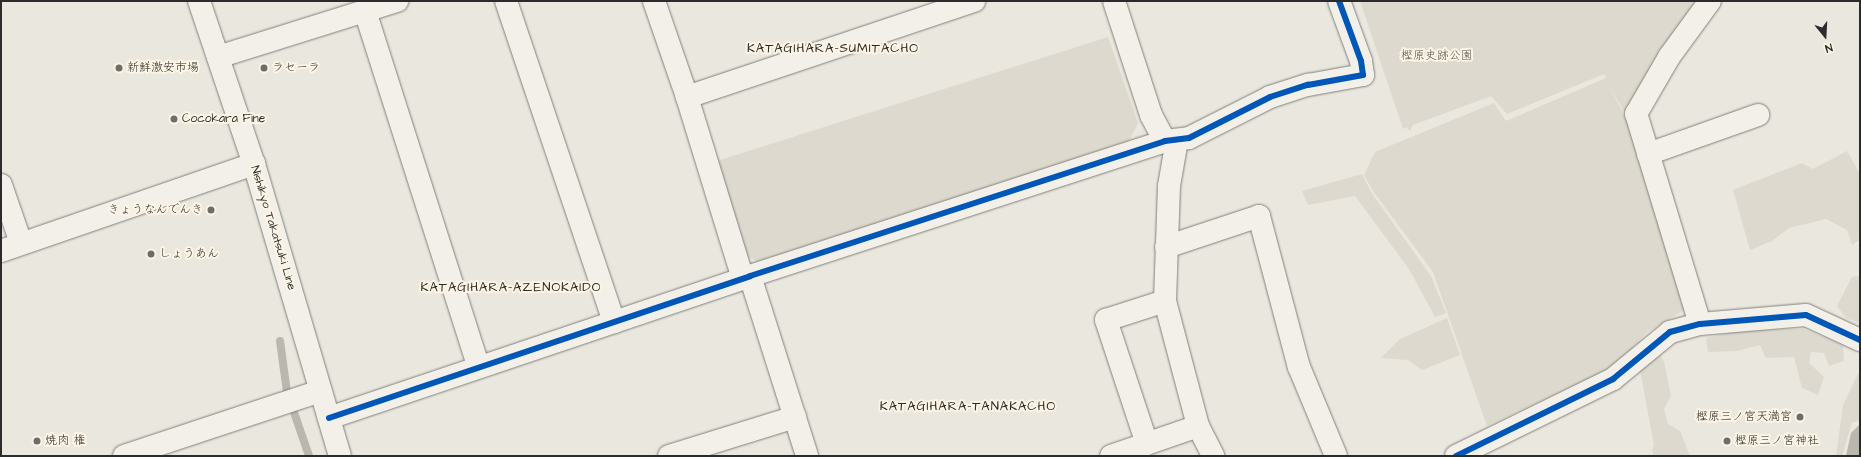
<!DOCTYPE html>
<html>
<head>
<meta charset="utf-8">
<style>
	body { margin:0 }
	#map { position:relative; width:1861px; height:457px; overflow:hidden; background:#eae7df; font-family:"Architects Daughter","Klee One",sans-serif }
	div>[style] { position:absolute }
	.built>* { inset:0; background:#ddd9ce }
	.water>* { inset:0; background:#bab7ae }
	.stream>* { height:8px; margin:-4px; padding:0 4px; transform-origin:4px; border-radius:4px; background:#bab7ae }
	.roads { filter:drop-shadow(0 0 1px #81807c) drop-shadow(0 0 1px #81807c) }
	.minor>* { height:22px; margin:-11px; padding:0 11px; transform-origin:11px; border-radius:11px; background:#f3f0ea }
	.major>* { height:22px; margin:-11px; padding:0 11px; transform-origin:11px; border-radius:11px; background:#f3f0ea }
	.cycleway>* { height:6px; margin:-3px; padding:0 3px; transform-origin:3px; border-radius:3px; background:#0057b8 }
	.dots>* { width:11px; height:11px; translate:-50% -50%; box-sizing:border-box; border:2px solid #fcf5e5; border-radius:50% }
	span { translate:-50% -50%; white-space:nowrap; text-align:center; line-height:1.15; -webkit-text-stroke:4px #fcf5e5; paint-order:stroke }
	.park-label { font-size:12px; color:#555450 }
	.poi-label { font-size:12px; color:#2b2b2b }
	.left { translate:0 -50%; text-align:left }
	.right { translate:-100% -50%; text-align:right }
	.street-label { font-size:12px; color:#2b2b2b }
	.neighbourhood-label { font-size:13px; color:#2b2b2b; letter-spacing:1px }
	.frame { position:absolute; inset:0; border:2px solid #2b2b2b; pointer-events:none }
	.north { position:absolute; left:1805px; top:16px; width:40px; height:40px; -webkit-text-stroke:3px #fcf5e5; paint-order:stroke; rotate:162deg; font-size:11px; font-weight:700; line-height:16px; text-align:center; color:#2b2b2b }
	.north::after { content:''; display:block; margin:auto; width:14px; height:18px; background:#2b2b2b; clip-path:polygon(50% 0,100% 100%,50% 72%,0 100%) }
</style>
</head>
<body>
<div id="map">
	<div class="built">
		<i style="clip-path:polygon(1360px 1px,1698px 1px,1638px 107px,1624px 112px,1607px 81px,1625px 117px,1635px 123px,1686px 309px,1646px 333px,1616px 366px,1487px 426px,1433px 272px,1373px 191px,1364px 175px,1375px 152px,1494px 103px,1506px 121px,1606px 78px,1604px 74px,1507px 114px,1491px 96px,1413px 125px,1410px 131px,1407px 127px,1403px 129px)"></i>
		<i style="clip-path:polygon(1108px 37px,1138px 123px,1129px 141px,759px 262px,748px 257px,717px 161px)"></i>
		<i style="clip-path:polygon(1847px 151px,1860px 174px,1860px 239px,1852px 245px,1847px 230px,1826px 219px,1789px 228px,1772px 241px,1750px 250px,1733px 190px,1802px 163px,1813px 169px)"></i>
		<i style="clip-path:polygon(1362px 174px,1371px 192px,1431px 276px,1446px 313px,1435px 317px,1409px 269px,1355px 196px,1308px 205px,1302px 191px)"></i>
		<i style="clip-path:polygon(1860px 276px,1860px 323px,1846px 318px,1837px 306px,1852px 277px)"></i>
		<i style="clip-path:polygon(1447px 318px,1460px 355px,1422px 370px,1408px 360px,1381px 358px,1400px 339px)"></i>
		<i style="clip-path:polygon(1803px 329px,1843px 345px,1844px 361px,1829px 366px,1824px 353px,1811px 352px,1809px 363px,1824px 377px,1818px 395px,1802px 388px,1794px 357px,1766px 358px,1760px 345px,1737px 351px,1708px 352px,1706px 338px,1744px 330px)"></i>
		<i style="clip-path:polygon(1660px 355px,1664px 361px,1671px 396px,1664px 409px,1668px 424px,1680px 431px,1690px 456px,1654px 456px,1652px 451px,1654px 445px,1640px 370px)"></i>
		<i style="clip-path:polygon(1860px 370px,1860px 420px,1852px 423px,1842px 456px,1836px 456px,1843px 405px)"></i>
	</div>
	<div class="water">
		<i style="clip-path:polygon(1860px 424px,1860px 456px,1846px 456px,1851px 433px)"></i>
	</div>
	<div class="stream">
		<i style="left:280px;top:341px;width:51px;rotate:82.2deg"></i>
		<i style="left:287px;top:392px;width:68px;rotate:71deg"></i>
	</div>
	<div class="roads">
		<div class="minor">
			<i style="left:506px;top:1px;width:339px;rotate:71.4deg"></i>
			<i style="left:654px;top:1px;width:102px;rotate:71deg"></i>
			<i style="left:687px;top:97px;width:190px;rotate:72.9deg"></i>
			<i style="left:1114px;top:1px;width:120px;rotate:72deg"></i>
			<i style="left:1151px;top:115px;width:30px;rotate:62deg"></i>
			<i style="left:365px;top:11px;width:373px;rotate:72.3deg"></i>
			<i style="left:218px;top:57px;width:188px;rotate:-17.4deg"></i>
			<i style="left:687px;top:97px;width:303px;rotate:-18.5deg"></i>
			<i style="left:1177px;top:140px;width:47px;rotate:99.9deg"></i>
			<i style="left:1169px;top:186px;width:115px;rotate:92deg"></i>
			<i style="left:1165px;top:301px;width:129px;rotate:75.2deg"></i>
			<i style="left:1198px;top:426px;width:34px;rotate:63deg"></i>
			<i style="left:1648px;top:154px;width:117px;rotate:-19.5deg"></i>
			<i style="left:1px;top:185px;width:61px;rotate:71deg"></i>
			<i style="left:1166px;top:247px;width:98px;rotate:-18.4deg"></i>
			<i style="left:1259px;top:216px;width:156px;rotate:75.2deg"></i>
			<i style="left:1299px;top:367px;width:96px;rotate:67.4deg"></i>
			<i style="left:1px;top:251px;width:268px;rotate:-19deg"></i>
			<i style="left:750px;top:276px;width:189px;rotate:72.4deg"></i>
			<i style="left:1700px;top:324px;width:220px;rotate:-106.9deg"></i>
			<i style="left:1636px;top:114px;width:66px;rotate:-59.9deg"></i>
			<i style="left:1669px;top:57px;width:69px;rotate:-53.8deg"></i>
			<i style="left:329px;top:418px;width:444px;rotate:-18.6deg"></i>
			<i style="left:750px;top:276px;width:436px;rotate:-18deg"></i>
			<i style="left:1165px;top:141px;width:24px;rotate:-7deg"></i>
			<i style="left:1189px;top:138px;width:91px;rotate:-26.8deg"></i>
			<i style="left:1270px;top:97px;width:40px;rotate:-18deg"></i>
			<i style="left:1308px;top:85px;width:56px;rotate:-10.3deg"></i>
			<i style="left:1363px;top:75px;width:14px;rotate:-98deg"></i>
			<i style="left:1361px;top:61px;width:64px;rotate:-110.1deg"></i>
			<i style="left:1147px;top:444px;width:131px;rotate:-108.3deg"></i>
			<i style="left:1106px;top:320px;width:62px;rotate:-17.9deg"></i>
			<i style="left:124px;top:456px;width:207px;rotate:-18.3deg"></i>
			<i style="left:669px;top:456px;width:132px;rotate:-17.2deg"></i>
			<i style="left:1111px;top:456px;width:92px;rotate:-19deg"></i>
			<i style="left:1456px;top:456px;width:175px;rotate:-26.1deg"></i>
			<i style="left:1613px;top:379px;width:74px;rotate:-39.5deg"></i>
			<i style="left:1670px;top:332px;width:31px;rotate:-15deg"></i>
			<i style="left:1700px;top:324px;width:106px;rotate:-4.9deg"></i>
			<i style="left:1806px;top:315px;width:60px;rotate:24.8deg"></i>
		</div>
		<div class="major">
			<i style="left:199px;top:1px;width:172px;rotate:71.4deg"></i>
			<i style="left:254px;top:164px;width:304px;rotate:73.6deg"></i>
		</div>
	</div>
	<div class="cycleway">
		<i style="left:329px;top:418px;width:444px;rotate:-18.6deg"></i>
		<i style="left:750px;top:276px;width:436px;rotate:-18deg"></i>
		<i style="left:1165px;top:141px;width:24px;rotate:-7deg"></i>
		<i style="left:1189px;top:138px;width:91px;rotate:-26.8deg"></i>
		<i style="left:1270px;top:97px;width:40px;rotate:-18deg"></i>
		<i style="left:1308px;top:85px;width:56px;rotate:-10.3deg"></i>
		<i style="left:1363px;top:75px;width:14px;rotate:-98deg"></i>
		<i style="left:1361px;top:61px;width:64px;rotate:-110.1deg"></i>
		<i style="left:1456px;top:456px;width:175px;rotate:-26.1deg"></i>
		<i style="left:1613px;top:379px;width:74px;rotate:-39.5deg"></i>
		<i style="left:1670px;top:332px;width:31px;rotate:-15deg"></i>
		<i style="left:1700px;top:324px;width:106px;rotate:-4.9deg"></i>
		<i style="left:1806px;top:315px;width:60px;rotate:24.8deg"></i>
	</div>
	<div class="dots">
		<i style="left:119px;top:68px;background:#6e6d6a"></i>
		<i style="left:264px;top:68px;background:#6e6d6a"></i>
		<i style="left:174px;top:119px;background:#6e6d6a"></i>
		<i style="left:211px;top:210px;background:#6e6d6a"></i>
		<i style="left:151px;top:254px;background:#6e6d6a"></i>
		<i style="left:1800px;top:417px;background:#6e6d6a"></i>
		<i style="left:37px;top:441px;background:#6e6d6a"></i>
		<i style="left:1727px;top:441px;background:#6e6d6a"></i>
	</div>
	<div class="park-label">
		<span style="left:1437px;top:56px">樫原史跡公園</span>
	</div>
	<div class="poi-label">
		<span class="left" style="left:127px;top:68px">新鮮激安市場</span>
		<span class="left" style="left:272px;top:68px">ラセーラ</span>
		<span class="left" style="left:182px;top:119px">Cocokara Fine</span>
		<span class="right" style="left:203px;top:210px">きょうなんでんき</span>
		<span class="left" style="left:159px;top:254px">しょうあん</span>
		<span class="right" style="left:1792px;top:417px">樫原三ノ宮天満宮</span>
		<span class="left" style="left:45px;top:441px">焼肉 権</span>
		<span class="left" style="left:1735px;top:441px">樫原三ノ宮神社</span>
	</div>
	<div class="street-label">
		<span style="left:273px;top:228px;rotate:73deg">Nishikyo Takatsuki Line</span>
	</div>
	<div class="neighbourhood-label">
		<span style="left:833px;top:48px">KATAGIHARA-SUMITACHO</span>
		<span style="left:511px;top:287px">KATAGIHARA-AZENOKAIDO</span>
		<span style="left:968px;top:406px">KATAGIHARA-TANAKACHO</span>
	</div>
	<div class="frame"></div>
	<div class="north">N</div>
</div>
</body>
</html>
